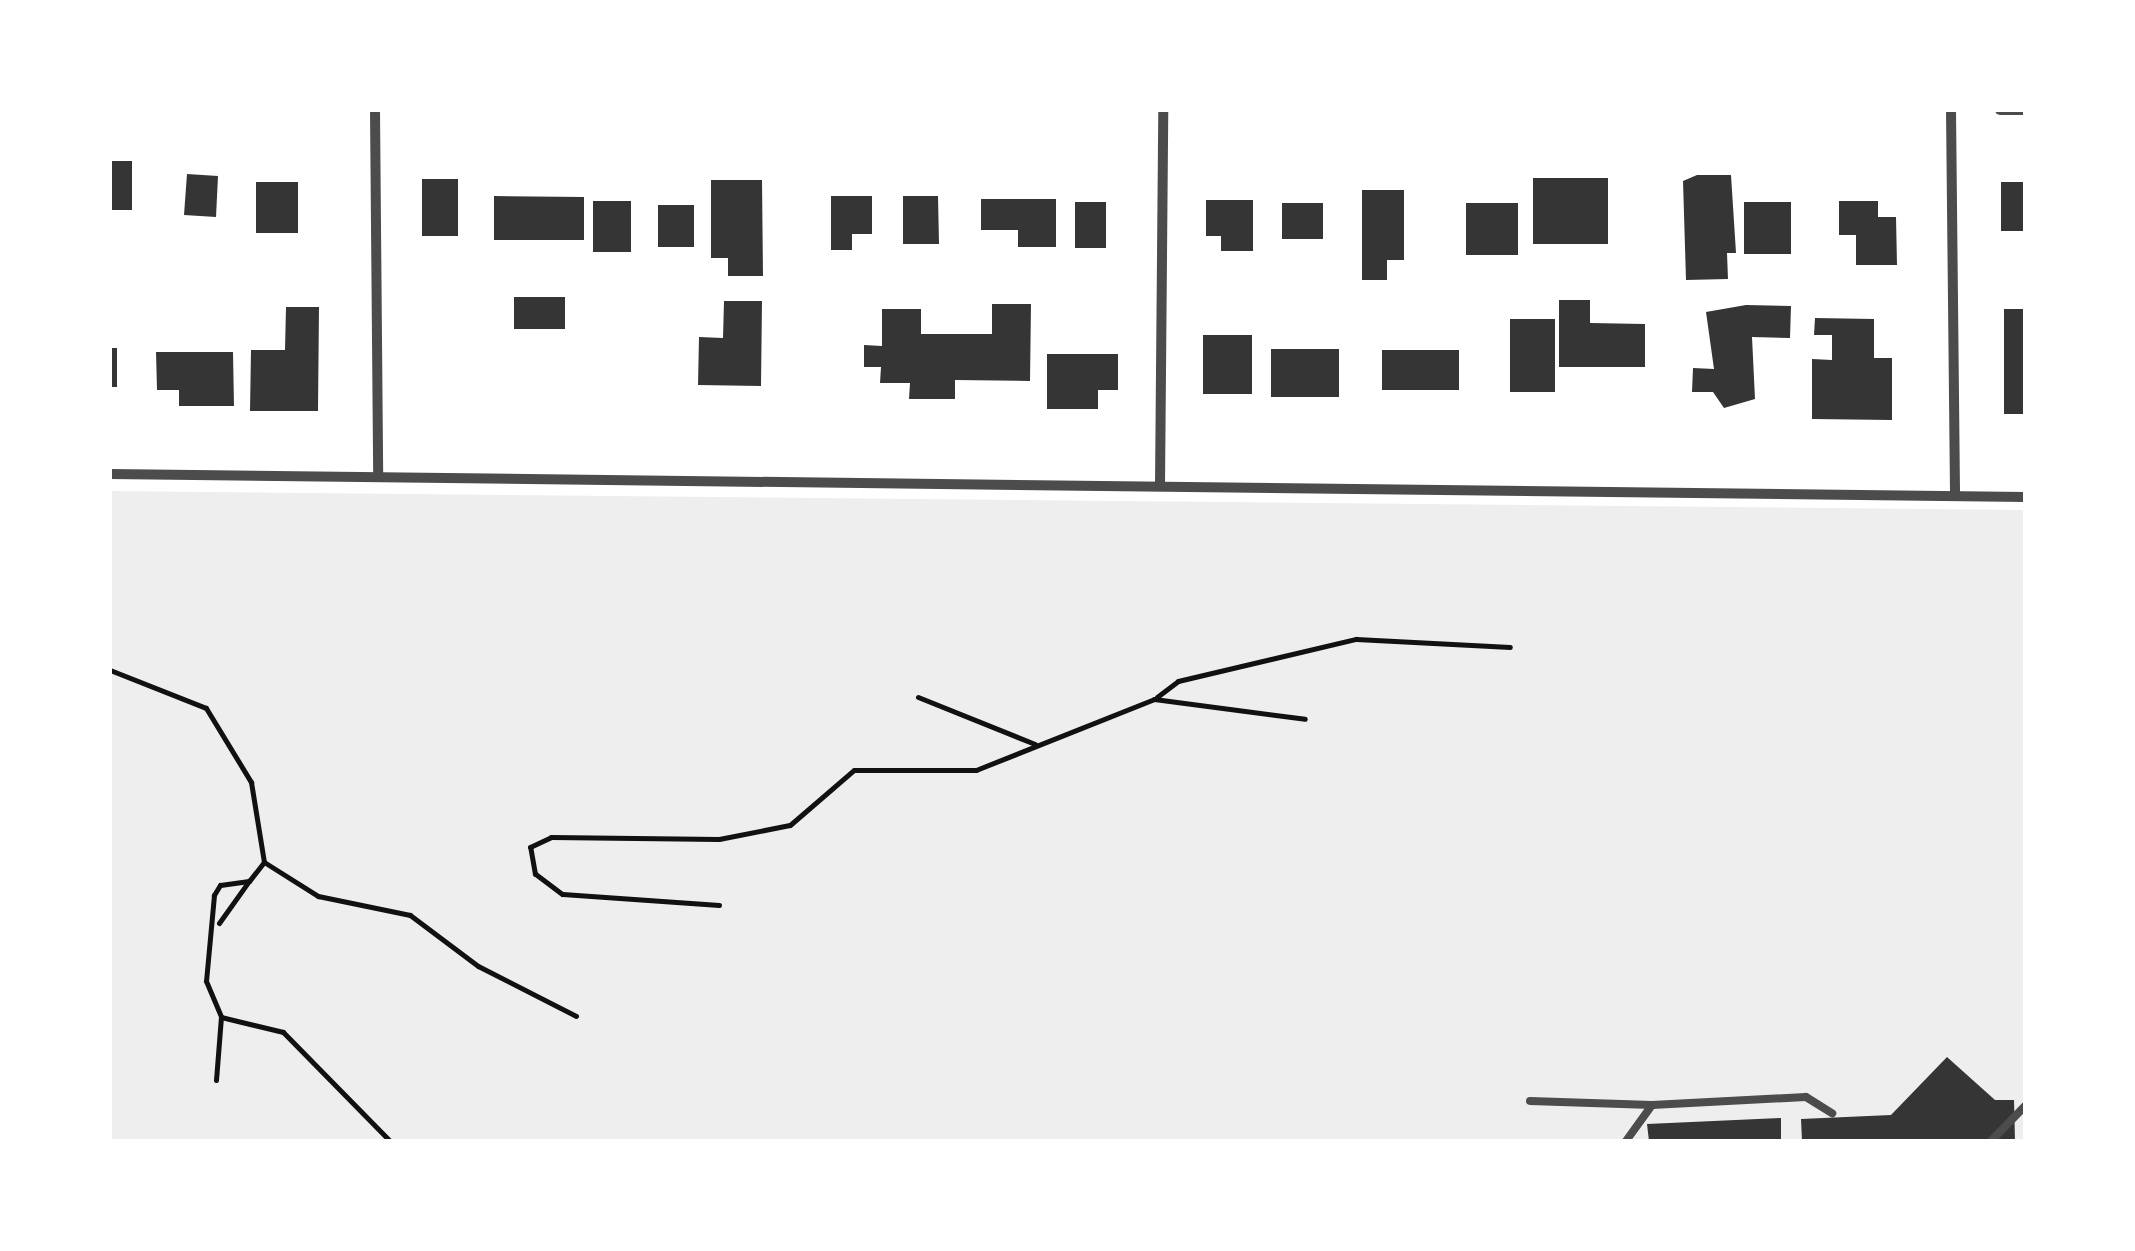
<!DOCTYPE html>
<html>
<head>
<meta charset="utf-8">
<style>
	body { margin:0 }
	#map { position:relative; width:2135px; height:1251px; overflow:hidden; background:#fff; font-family:Rubik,sans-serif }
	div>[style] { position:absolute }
	.green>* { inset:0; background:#eee }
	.building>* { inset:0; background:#353535 }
	.path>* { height:5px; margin:-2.5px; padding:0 2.5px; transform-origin:2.5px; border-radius:2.5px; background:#111 }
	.service>* { height:8px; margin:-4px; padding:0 4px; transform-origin:4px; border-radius:4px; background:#4c4c4c }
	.minor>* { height:10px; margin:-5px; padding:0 5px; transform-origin:5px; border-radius:5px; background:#4c4c4c }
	span { translate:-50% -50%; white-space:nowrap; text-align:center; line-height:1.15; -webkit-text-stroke:10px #fff; paint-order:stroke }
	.frame { position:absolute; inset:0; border:112px solid #fff; pointer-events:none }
</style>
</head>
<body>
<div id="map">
	<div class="green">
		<i style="clip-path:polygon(110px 491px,2025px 510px,2025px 1141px,110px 1141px)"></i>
	</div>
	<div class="building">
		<i style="clip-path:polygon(110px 161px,132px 161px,132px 210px,110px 210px)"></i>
		<i style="clip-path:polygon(187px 174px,218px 176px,216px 217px,184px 215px)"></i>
		<i style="clip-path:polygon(1697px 175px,1731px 175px,1736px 253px,1727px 253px,1728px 279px,1686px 280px,1683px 181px)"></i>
		<i style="clip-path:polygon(1533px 178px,1608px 178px,1608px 244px,1533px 244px)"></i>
		<i style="clip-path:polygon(422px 179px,458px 179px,458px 236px,422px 236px)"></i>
		<i style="clip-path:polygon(711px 180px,762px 180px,763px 276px,728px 276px,728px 258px,711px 258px)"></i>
		<i style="clip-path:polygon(256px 182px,298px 182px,298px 233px,256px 233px)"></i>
		<i style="clip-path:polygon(2001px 182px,2025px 182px,2025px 231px,2001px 231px)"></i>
		<i style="clip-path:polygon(1362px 190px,1404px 190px,1404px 260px,1387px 260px,1387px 280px,1362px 280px)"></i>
		<i style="clip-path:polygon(494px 196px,584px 197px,584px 240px,494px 240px)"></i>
		<i style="clip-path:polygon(831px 196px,872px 196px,872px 234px,852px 234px,852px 250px,831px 250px)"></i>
		<i style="clip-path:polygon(903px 196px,938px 196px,939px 244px,903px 244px)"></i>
		<i style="clip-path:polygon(981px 199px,1056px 199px,1056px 247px,1018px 247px,1018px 230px,981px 230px)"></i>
		<i style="clip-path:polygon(1206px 200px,1253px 200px,1253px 251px,1221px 251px,1221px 236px,1206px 236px)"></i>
		<i style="clip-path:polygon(593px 201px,631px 201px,631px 252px,593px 252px)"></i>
		<i style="clip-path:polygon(1839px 201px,1878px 201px,1878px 217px,1896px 217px,1897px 265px,1856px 265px,1856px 235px,1839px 235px)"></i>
		<i style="clip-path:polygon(1075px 202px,1106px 202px,1106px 248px,1075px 248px)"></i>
		<i style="clip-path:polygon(1744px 202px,1791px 202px,1791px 254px,1744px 254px)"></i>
		<i style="clip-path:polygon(1282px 203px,1323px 203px,1323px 239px,1282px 239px)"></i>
		<i style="clip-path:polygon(1466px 203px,1518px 203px,1518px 255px,1466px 255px)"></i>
		<i style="clip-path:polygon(658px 205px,694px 205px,694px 247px,658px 247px)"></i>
		<i style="clip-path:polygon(514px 297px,565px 297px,565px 329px,514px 329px)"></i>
		<i style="clip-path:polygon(1559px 300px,1590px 300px,1590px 323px,1645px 324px,1645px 367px,1559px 367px)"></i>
		<i style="clip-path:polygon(724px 301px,762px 301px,761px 386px,698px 385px,699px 337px,723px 338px)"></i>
		<i style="clip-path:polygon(992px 304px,1031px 304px,1030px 381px,955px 380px,955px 399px,909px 399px,910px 383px,880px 383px,881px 367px,864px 367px,864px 345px,882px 346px,882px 309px,921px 309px,921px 334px,992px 334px)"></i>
		<i style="clip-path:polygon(1746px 305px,1791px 306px,1790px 338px,1752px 337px,1755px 399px,1724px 408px,1713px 392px,1692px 392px,1693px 368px,1714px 369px,1706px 312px)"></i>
		<i style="clip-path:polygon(286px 307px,319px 307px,318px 411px,250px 411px,251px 350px,285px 350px)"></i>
		<i style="clip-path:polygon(2004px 309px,2025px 309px,2025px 414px,2004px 414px)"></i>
		<i style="clip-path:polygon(1815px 318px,1874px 319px,1874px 358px,1892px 358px,1892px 420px,1812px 419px,1812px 359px,1832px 360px,1832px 335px,1814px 335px)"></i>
		<i style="clip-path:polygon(1510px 319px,1555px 319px,1555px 392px,1510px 392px)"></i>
		<i style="clip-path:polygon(1203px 335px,1252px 335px,1252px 394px,1203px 394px)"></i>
		<i style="clip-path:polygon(110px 348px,117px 348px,117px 387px,110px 387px)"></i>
		<i style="clip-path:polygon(1271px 349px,1339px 349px,1339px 397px,1271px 397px)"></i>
		<i style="clip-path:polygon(1382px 350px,1459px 350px,1459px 390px,1382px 390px)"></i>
		<i style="clip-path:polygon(156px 352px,233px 352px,234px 406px,179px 406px,179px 390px,157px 390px)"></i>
		<i style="clip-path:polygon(1047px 354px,1118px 354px,1118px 390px,1098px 390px,1098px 409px,1047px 409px)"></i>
		<i style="clip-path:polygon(1947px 1057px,1995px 1100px,2014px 1100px,2015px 1141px,1802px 1141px,1801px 1119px,1891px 1115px)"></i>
		<i style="clip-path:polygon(1781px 1118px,1781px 1141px,1649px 1141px,1647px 1124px)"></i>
	</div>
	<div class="path">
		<i style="left:110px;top:670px;width:103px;rotate:21.6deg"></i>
		<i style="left:206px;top:708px;width:87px;rotate:58.7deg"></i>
		<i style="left:251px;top:782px;width:81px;rotate:80.8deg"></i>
		<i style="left:264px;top:862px;width:24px;rotate:128deg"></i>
		<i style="left:249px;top:881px;width:29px;rotate:172deg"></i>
		<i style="left:220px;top:885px;width:12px;rotate:121deg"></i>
		<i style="left:214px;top:895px;width:86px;rotate:95.3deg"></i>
		<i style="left:206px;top:981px;width:39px;rotate:67deg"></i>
		<i style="left:221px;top:1017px;width:64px;rotate:13.6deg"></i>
		<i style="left:283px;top:1032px;width:153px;rotate:45.5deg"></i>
		<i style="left:918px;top:697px;width:126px;rotate:21.9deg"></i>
		<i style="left:1157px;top:697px;width:26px;rotate:-37deg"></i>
		<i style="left:1178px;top:681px;width:183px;rotate:-13.3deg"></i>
		<i style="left:1356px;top:639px;width:154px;rotate:3deg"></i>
		<i style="left:264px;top:862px;width:64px;rotate:32.2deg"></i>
		<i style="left:318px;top:896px;width:94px;rotate:11.7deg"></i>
		<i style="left:410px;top:915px;width:85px;rotate:36.9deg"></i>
		<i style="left:478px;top:966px;width:110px;rotate:27deg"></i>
		<i style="left:719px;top:905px;width:157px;rotate:-176deg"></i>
		<i style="left:562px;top:894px;width:34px;rotate:-143deg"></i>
		<i style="left:535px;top:874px;width:27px;rotate:-100deg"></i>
		<i style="left:530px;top:847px;width:23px;rotate:-25deg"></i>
		<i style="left:551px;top:837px;width:168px;rotate:0.7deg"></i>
		<i style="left:719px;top:839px;width:72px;rotate:-11.2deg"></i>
		<i style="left:790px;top:825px;width:84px;rotate:-40.7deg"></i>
		<i style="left:854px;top:770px;width:122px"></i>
		<i style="left:976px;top:770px;width:192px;rotate:-21.7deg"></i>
		<i style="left:1154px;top:699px;width:152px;rotate:7.5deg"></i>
		<i style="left:219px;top:923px;width:52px;rotate:-54.5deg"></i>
		<i style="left:216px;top:1080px;width:63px;rotate:-85.5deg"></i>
	</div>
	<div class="service">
		<i style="left:1530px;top:1101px;width:122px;rotate:1.9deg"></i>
		<i style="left:1626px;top:1141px;width:44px;rotate:-54.2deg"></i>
		<i style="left:1652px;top:1105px;width:154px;rotate:-3deg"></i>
		<i style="left:1806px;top:1097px;width:31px;rotate:32deg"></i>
		<i style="left:1991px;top:1141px;width:49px;rotate:-45.8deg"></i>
	</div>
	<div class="minor">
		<i style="left:375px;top:110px;width:366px;rotate:89.5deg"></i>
		<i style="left:1951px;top:110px;width:386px;rotate:89.4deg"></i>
		<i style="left:2000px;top:110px;width:25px"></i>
		<i style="left:110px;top:474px;width:1915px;rotate:0.69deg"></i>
		<i style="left:1160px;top:486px;width:376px;rotate:-89.5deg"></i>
	</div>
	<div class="frame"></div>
</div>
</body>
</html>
